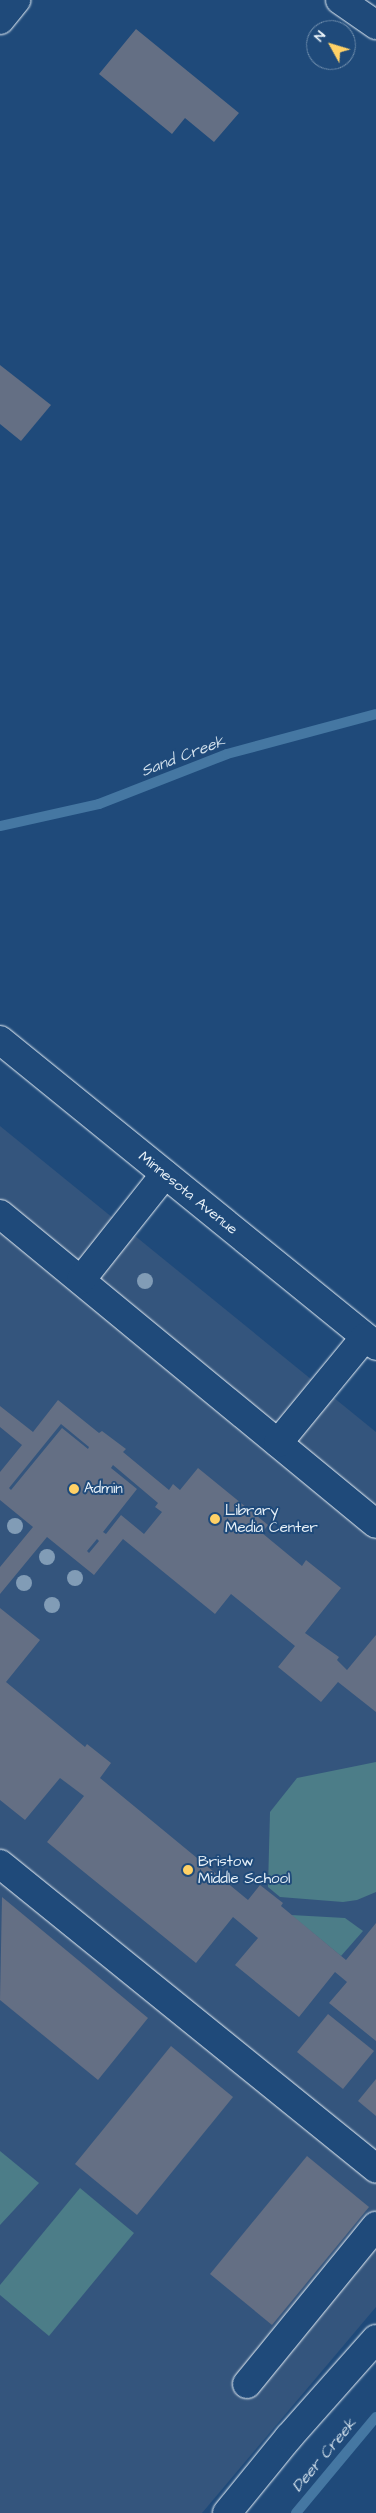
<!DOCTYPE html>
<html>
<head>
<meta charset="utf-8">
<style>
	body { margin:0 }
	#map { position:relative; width:376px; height:2513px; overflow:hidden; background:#1f4a7a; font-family:"Architects Daughter",sans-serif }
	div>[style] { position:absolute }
	.built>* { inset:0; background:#34557d }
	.green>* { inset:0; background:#4c7d88 }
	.stream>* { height:10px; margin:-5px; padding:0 5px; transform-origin:5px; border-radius:5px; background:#4577a2 }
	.building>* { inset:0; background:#646f84 }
	.roads { filter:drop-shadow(0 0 1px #e8f1f8) drop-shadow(0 0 1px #e8f1f8) }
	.minor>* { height:28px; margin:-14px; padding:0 14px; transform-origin:14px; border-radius:14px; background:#1f4a7a }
	.trees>* { width:16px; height:16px; margin:-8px; border-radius:50%; background:#819cb6 }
	.dots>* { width:14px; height:14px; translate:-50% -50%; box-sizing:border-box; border:2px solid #1f4a7a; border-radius:50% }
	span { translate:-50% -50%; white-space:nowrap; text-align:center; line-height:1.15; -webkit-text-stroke:4px #1f4a7a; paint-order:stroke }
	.street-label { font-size:15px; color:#e8f1f8 }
	.poi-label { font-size:15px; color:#e8f1f8 }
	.left { translate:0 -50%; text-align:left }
	.water-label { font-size:16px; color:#d0dfeb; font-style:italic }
	.north { position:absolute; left:306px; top:20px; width:50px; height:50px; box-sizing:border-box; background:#1f4a7a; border:1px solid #6f8dac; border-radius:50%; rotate:309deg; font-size:14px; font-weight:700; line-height:20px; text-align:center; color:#e8f1f8 }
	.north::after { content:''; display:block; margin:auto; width:18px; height:22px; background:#ffd166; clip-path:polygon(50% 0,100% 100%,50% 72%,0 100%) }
</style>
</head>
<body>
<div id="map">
	<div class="built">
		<i style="clip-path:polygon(0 1126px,376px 1432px,376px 2307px,202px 2513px,0 2513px)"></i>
	</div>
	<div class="green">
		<i style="clip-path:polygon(376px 1762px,376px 1892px,357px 1900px,343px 1902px,280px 1897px,268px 1887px,270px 1812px,297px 1778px)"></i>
		<i style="clip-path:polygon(291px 1915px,345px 1918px,363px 1931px,341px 1956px)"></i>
		<i style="clip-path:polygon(0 2151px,39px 2183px,0 2225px)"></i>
		<i style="clip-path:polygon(80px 2188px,134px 2233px,49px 2336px,0 2295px,0 2285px)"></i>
	</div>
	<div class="stream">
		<i style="left:0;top:826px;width:101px;rotate:-12.5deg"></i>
		<i style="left:99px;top:804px;width:137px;rotate:-21.3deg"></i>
		<i style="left:227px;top:754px;width:154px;rotate:-15deg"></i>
		<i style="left:296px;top:2513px;width:125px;rotate:-50.2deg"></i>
	</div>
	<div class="building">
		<i style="clip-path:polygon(136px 29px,239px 113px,214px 142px,185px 118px,172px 134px,99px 74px)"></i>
		<i style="clip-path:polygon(0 365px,51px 405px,21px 441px,0 424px)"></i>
		<i style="clip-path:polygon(evenodd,58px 1400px,99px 1433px,102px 1431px,126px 1449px,123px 1452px,169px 1490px,173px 1484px,180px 1490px,198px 1468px,268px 1525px,262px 1533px,302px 1566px,306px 1560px,341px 1588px,305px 1633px,339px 1657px,337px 1660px,347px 1670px,376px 1635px,376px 1712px,338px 1682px,321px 1702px,278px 1667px,295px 1646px,231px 1594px,215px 1614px,123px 1539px,94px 1575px,47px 1537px,0 1594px,0 1567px,33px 1527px,0 1500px,0 1472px,22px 1445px,0 1427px,0 1406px,33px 1432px,58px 1400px,61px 1424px,89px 1447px,88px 1449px,62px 1428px,11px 1490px,9px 1488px,61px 1424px,58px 1400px,113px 1465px,158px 1503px,155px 1507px,162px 1512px,144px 1534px,121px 1515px,106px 1534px,103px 1532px,137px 1489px,111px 1468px,113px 1465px,58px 1400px,97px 1539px,99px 1541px,89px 1553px,87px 1551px,97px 1539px)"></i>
		<i style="clip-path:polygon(0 1608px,40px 1640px,6px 1682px,85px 1747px,87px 1744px,111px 1763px,100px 1778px,248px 1900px,260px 1885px,283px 1903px,281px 1906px,346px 1960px,376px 1923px,376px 2041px,329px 2003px,347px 1982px,335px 1972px,299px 2017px,235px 1965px,258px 1938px,233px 1917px,196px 1963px,47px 1842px,84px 1796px,60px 1778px,25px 1820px,0 1800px)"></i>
		<i style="clip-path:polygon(2px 1897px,148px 2018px,98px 2080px,0 2000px)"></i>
		<i style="clip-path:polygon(328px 2014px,374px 2051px,343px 2089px,297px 2052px)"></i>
		<i style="clip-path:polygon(171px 2046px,233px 2097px,137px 2215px,75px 2164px)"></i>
		<i style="clip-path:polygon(376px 2079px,376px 2116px,358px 2101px)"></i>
		<i style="clip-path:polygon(307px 2156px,369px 2207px,272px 2325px,210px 2274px)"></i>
	</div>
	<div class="roads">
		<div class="minor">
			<i style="left:340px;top:0;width:44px;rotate:34.8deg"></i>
			<i style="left:0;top:20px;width:26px;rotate:-51deg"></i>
			<i style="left:0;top:1040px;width:485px;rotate:39.1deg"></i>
			<i style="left:0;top:1214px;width:487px;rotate:39.5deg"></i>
			<i style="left:81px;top:1280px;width:135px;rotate:-51.6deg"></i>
			<i style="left:278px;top:1443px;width:137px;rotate:-50.6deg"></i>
			<i style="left:0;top:1864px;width:484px;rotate:39deg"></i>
			<i style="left:247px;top:2384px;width:204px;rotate:-50.8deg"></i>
			<i style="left:227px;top:2513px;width:98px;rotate:-50.8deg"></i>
			<i style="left:289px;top:2437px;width:131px;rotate:-48.4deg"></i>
		</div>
	</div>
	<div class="trees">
		<i style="left:145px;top:1281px"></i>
		<i style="left:15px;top:1526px"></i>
		<i style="left:47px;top:1557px"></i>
		<i style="left:75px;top:1578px"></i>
		<i style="left:24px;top:1583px"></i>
		<i style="left:52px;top:1605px"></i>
	</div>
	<div class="dots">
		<i style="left:74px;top:1489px;background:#ffd166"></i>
		<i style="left:215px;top:1519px;background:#ffd166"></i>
		<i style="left:188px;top:1870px;background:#ffd166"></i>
	</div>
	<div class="street-label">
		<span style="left:188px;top:1193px;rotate:39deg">Minnesota Avenue</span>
	</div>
	<div class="poi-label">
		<span class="left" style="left:84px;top:1489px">Admin</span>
		<span class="left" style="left:225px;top:1519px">Library<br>Media Center</span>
		<span class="left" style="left:198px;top:1870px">Bristow<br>Middle School</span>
	</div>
	<div class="water-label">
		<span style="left:183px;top:756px;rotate:-21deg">Sand Creek</span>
		<span style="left:324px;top:2455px;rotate:-50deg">Deer Creek</span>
	</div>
	<div class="north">N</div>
</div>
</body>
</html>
